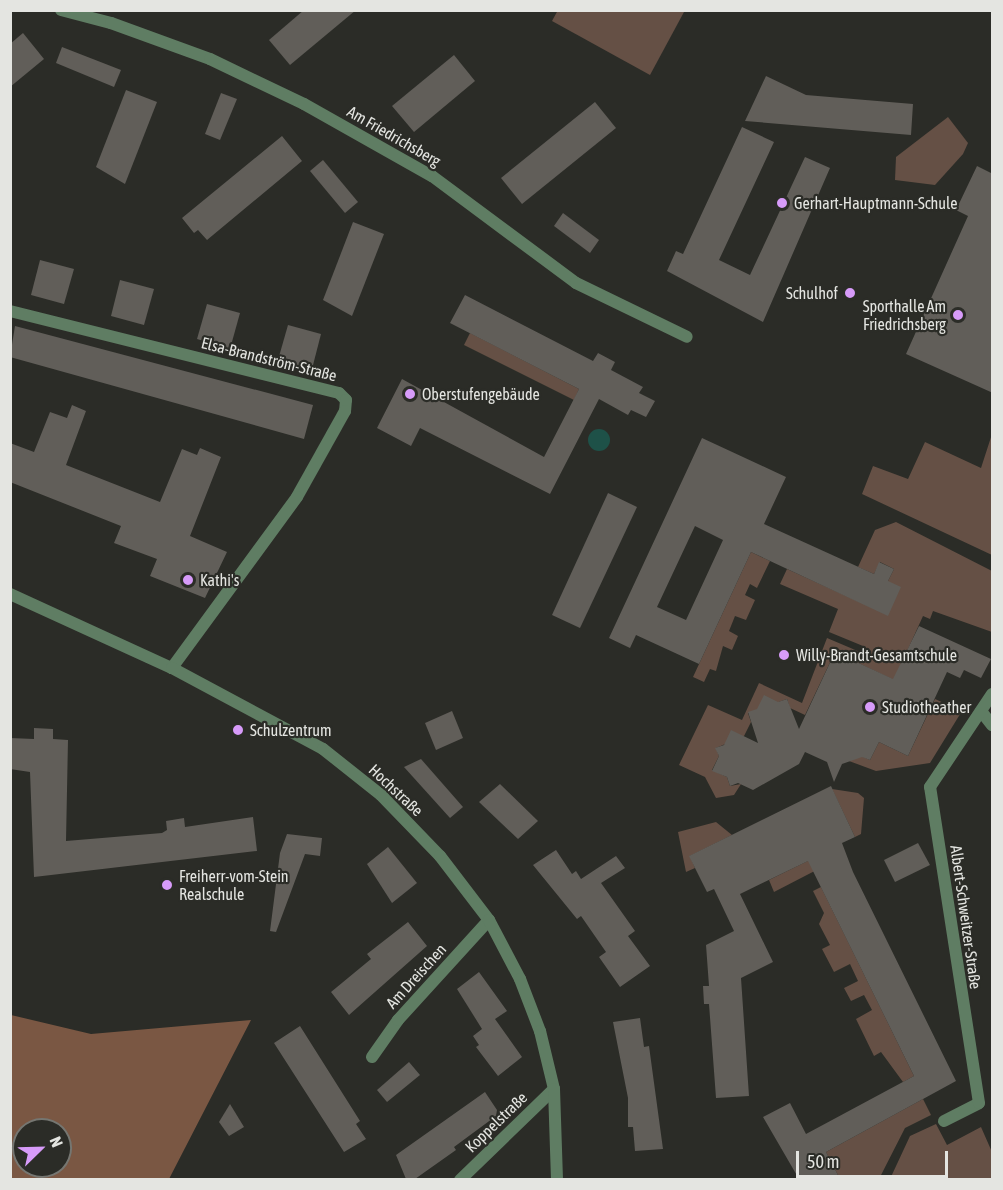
<!DOCTYPE html>
<html>
<head>
<meta charset="utf-8">
<style>
	body { margin:0 }
	#map { position:relative; width:1003px; height:1190px; overflow:hidden; background:#2b2c27; font-family:"Asap Condensed",sans-serif }
	div>[style] { position:absolute }
	.green>* { inset:0; background:#655045 }
	.forest>* { inset:0; background:#7a5743 }
	.water>* { inset:0; background:#1e5148 }
	.round { border-radius:50% }
	.building>* { inset:0; background:#615e59 }
	.minor>* { height:12px; margin:-6px; padding:0 6px; transform-origin:6px; border-radius:6px; background:#5f7d63 }
	.tertiary>* { height:12px; margin:-6px; padding:0 6px; transform-origin:6px; border-radius:6px; background:#5f7d63 }
	.dots>* { width:16px; height:16px; translate:-50% -50%; box-sizing:border-box; border:3px solid #2b2c27; border-radius:50% }
	span { translate:-50% -50%; white-space:nowrap; text-align:center; line-height:1.15; -webkit-text-stroke:4.5px #2b2c27; paint-order:stroke }
	.street-label { font-size:16px; color:#e4e5e1 }
	.poi-label { font-size:16px; color:#e4e5e1 }
	.left { translate:0 -50%; text-align:left }
	.right { translate:-100% -50%; text-align:right }
	.frame { position:absolute; inset:0; border:12px solid #e4e5e1; pointer-events:none }
	.north { position:absolute; left:12px; top:1118px; width:60px; height:60px; box-sizing:border-box; background:#2b2c27; border:2px solid #757671; border-radius:50%; rotate:67deg; font-size:16px; font-weight:700; line-height:24px; text-align:center; color:#e4e5e1 }
	.north::after { content:''; display:block; margin:auto; width:21px; height:27px; background:#d79bf9; clip-path:polygon(50% 0,100% 100%,50% 72%,0 100%) }
	.scale { position:absolute; left:796px; top:1151px; width:152px; height:27px; box-sizing:border-box; border:3px solid #e4e5e1; border-top:0; padding-left:8px; font-size:18px; line-height:21px; white-space:nowrap; color:#e4e5e1; -webkit-text-stroke:4px #2b2c27; paint-order:stroke }
</style>
</head>
<body>
<div id="map">
	<div class="green">
		<i style="clip-path:polygon(558px 10px,681px 10px,684px 12px,650px 75px,552px 21px)"></i>
		<i style="clip-path:polygon(948px 117px,968px 143px,963px 154px,935px 185px,895px 180px,896px 157px)"></i>
		<i style="clip-path:polygon(470px 333px,579px 389px,574px 400px,464px 345px)"></i>
		<i style="clip-path:polygon(992px 434px,992px 555px,862px 494px,873px 466px,908px 479px,925px 442px,981px 468px)"></i>
		<i style="clip-path:polygon(896px 522px,992px 571px,992px 632px,933px 611px,930px 619px,923px 616px,894px 680px,835px 652px,805px 715px,790px 708px,787px 699px,748px 713px,751px 722px,744px 736px,716px 748px,719px 756px,712px 770px,727px 777px,730px 786px,741px 784px,734px 795px,716px 798px,705px 777px,679px 765px,708px 705px,742px 720px,759px 683px,802px 703px,827px 638px,860px 652px,863px 646px,829px 632px,838px 609px,780px 584px,787px 569px,888px 615px,888px 581px,894px 569px,880px 562px,874px 574px,858px 567px,875px 530px)"></i>
		<i style="clip-path:polygon(751px 552px,770px 561px,757px 588px,750px 584px,745px 595px,755px 600px,746px 620px,735px 616px,729px 631px,738px 636px,732px 650px,723px 646px,716px 671px,710px 669px,704px 682px,693px 677px)"></i>
		<i style="clip-path:polygon(935px 699px,962px 711px,930px 763px,876px 771px,849px 761px,848px 750px,870px 760px,879px 742px,908px 756px)"></i>
		<i style="clip-path:polygon(832px 789px,858px 793px,864px 798px,861px 834px,855px 837px)"></i>
		<i style="clip-path:polygon(716px 822px,732px 835px,690px 856px,695px 868px,686px 872px,678px 832px)"></i>
		<i style="clip-path:polygon(826px 852px,832px 862px,774px 892px,769px 880px)"></i>
		<i style="clip-path:polygon(821px 887px,914px 1076px,903px 1082px,881px 1052px,874px 1056px,856px 1019px,872px 1010px,864px 995px,851px 1001px,844px 988px,858px 981px,850px 964px,834px 972px,822px 949px,830px 945px,819px 924px,824px 913px,813px 891px)"></i>
		<i style="clip-path:polygon(923px 1099px,931px 1115px,905px 1128px,879px 1179px,840px 1179px,826px 1152px)"></i>
		<i style="clip-path:polygon(936px 1124px,947px 1145px,981px 1127px,992px 1152px,992px 1179px,890px 1179px,910px 1136px)"></i>
	</div>
	<div class="forest">
		<i style="clip-path:polygon(evenodd,11px 1015px,91px 1034px,251px 1020px,169px 1179px,11px 1180px,11px 1015px,24px 1130px,60px 1130px,60px 1166px,24px 1166px,24px 1130px)"></i>
	</div>
	<div class="water">
		<i class="round" style="left:588px;top:429px;width:22px;height:22px"></i>
	</div>
	<div class="building">
		<i style="clip-path:polygon(304px 10px,356px 10px,290px 65px,269px 40px)"></i>
		<i style="clip-path:polygon(23px 33px,44px 59px,10px 87px,10px 44px)"></i>
		<i style="clip-path:polygon(62px 47px,121px 70px,114px 87px,56px 63px)"></i>
		<i style="clip-path:polygon(454px 55px,475px 81px,414px 132px,392px 106px)"></i>
		<i style="clip-path:polygon(766px 76px,806px 95px,913px 104px,911px 135px,745px 121px)"></i>
		<i style="clip-path:polygon(126px 90px,157px 102px,125px 184px,96px 167px)"></i>
		<i style="clip-path:polygon(221px 93px,237px 99px,220px 140px,205px 134px)"></i>
		<i style="clip-path:polygon(595px 102px,616px 128px,522px 204px,501px 178px)"></i>
		<i style="clip-path:polygon(742px 127px,774px 142px,719px 260px,750px 275px,805px 157px,830px 168px,763px 322px,667px 271px,676px 251px,683px 254px)"></i>
		<i style="clip-path:polygon(282px 136px,302px 161px,207px 240px,198px 230px,194px 233px,182px 218px)"></i>
		<i style="clip-path:polygon(323px 160px,358px 202px,345px 213px,310px 171px)"></i>
		<i style="clip-path:polygon(977px 166px,993px 174px,993px 393px,906px 354px,968px 216px,956px 210px)"></i>
		<i style="clip-path:polygon(563px 213px,599px 240px,590px 253px,554px 226px)"></i>
		<i style="clip-path:polygon(353px 222px,384px 234px,352px 316px,323px 300px)"></i>
		<i style="clip-path:polygon(40px 260px,74px 269px,64px 304px,31px 295px)"></i>
		<i style="clip-path:polygon(120px 280px,154px 289px,144px 325px,111px 316px)"></i>
		<i style="clip-path:polygon(465px 295px,593px 361px,598px 353px,615px 362px,611px 370px,643px 387px,639px 393px,655px 401px,646px 417px,631px 410px,628px 415px,599px 399px,550px 494px,420px 428px,411px 446px,377px 428px,402px 379px,544px 457px,579px 389px,450px 323px)"></i>
		<i style="clip-path:polygon(207px 304px,240px 313px,230px 349px,197px 339px)"></i>
		<i style="clip-path:polygon(288px 325px,321px 334px,312px 369px,278px 360px)"></i>
		<i style="clip-path:polygon(15px 326px,313px 405px,304px 439px,10px 357px)"></i>
		<i style="clip-path:polygon(72px 405px,86px 411px,66px 465px,160px 502px,182px 449px,197px 455px,200px 448px,221px 457px,190px 536px,227px 552px,205px 598px,150px 576px,157px 559px,114px 543px,121px 526px,10px 482px,10px 443px,34px 452px,50px 412px,67px 418px)"></i>
		<i style="clip-path:polygon(evenodd,702px 438px,786px 477px,764px 524px,874px 574px,879px 562px,894px 569px,888px 581px,901px 587px,888px 616px,751px 552px,699px 664px,636px 635px,630px 648px,609px 638px,702px 438px,695px 526px,723px 540px,686px 620px,657px 607px,695px 526px)"></i>
		<i style="clip-path:polygon(608px 493px,637px 507px,580px 628px,552px 615px)"></i>
		<i style="clip-path:polygon(919px 626px,991px 659px,981px 678px,964px 670px,960px 678px,947px 672px,908px 756px,879px 742px,870px 760px,862px 757px,842px 764px,834px 782px,827px 762px,805px 752px,799px 764px,753px 790px,738px 783px,730px 786px,727px 777px,712px 771px,719px 756px,715px 748px,724px 745px,731px 730px,758px 743px,748px 712px,757px 709px,764px 695px,778px 702px,787px 699px,799px 729px,835px 652px,893px 679px)"></i>
		<i style="clip-path:polygon(452px 711px,463px 738px,436px 750px,425px 723px)"></i>
		<i style="clip-path:polygon(34px 728px,53px 729px,53px 739px,68px 740px,66px 841px,162px 833px,167px 830px,166px 821px,184px 818px,185px 827px,253px 817px,257px 851px,34px 877px,30px 772px,10px 769px,10px 738px,34px 739px)"></i>
		<i style="clip-path:polygon(421px 759px,463px 807px,450px 818px,404px 767px)"></i>
		<i style="clip-path:polygon(500px 784px,538px 821px,518px 839px,479px 802px)"></i>
		<i style="clip-path:polygon(831px 786px,855px 837px,842px 843px,853px 872px,956px 1081px,826px 1152px,840px 1179px,799px 1179px,763px 1117px,790px 1103px,806px 1134px,914px 1076px,808px 861px,740px 894px,773px 962px,741px 978px,749px 1096px,716px 1098px,709px 1004px,704px 1004px,703px 986px,709px 986px,706px 945px,734px 931px,714px 889px,707px 892px,689px 856px)"></i>
		<i style="clip-path:polygon(287px 834px,322px 838px,320px 856px,305px 854px,276px 932px,270px 931px,280px 853px)"></i>
		<i style="clip-path:polygon(918px 843px,930px 865px,895px 882px,884px 860px)"></i>
		<i style="clip-path:polygon(388px 847px,417px 883px,392px 903px,367px 864px)"></i>
		<i style="clip-path:polygon(556px 850px,572px 874px,576px 871px,581px 879px,616px 856px,625px 868px,601px 883px,635px 931px,628px 936px,650px 966px,620px 987px,599px 957px,606px 952px,581px 916px,577px 919px,533px 865px)"></i>
		<i style="clip-path:polygon(408px 922px,427px 946px,349px 1015px,331px 992px,371px 959px,367px 954px)"></i>
		<i style="clip-path:polygon(479px 972px,507px 1011px,495px 1019px,522px 1057px,498px 1076px,476px 1047px,479px 1045px,473px 1036px,482px 1029px,457px 989px)"></i>
		<i style="clip-path:polygon(640px 1018px,644px 1047px,649px 1046px,663px 1149px,635px 1151px,633px 1127px,628px 1127px,628px 1098px,613px 1022px)"></i>
		<i style="clip-path:polygon(300px 1026px,360px 1121px,356px 1124px,366px 1139px,344px 1152px,274px 1043px)"></i>
		<i style="clip-path:polygon(409px 1062px,420px 1075px,387px 1102px,377px 1090px)"></i>
		<i style="clip-path:polygon(485px 1092px,497px 1110px,496px 1116px,454px 1147px,456px 1150px,415px 1179px,406px 1179px,396px 1155px)"></i>
		<i style="clip-path:polygon(230px 1104px,244px 1127px,229px 1136px,219px 1122px)"></i>
	</div>
	<div class="minor">
		<i style="left:61px;top:10px;width:52px;rotate:14.6deg"></i>
		<i style="left:111px;top:23px;width:105px;rotate:20deg"></i>
		<i style="left:210px;top:59px;width:104px;rotate:25.6deg"></i>
		<i style="left:304px;top:104px;width:147px;rotate:29.4deg"></i>
		<i style="left:432px;top:176px;width:179px;rotate:36.6deg"></i>
		<i style="left:576px;top:283px;width:123px;rotate:25.9deg"></i>
		<i style="left:10px;top:311px;width:339px;rotate:14deg"></i>
		<i style="left:339px;top:393px;width:10px;rotate:45deg"></i>
		<i style="left:346px;top:400px;width:11px;rotate:95deg"></i>
		<i style="left:345px;top:411px;width:98px;rotate:119.2deg"></i>
		<i style="left:297px;top:497px;width:212px;rotate:126.2deg"></i>
		<i style="left:981px;top:711px;width:18px;rotate:52deg"></i>
		<i style="left:372px;top:1057px;width:45px;rotate:-54.9deg"></i>
		<i style="left:398px;top:1020px;width:135px;rotate:-47.7deg"></i>
		<i style="left:944px;top:1121px;width:39px;rotate:-27deg"></i>
		<i style="left:979px;top:1103px;width:320px;rotate:-98.8deg"></i>
		<i style="left:930px;top:787px;width:112px;rotate:-56.3deg"></i>
		<i style="left:460px;top:1180px;width:131px;rotate:-44.1deg"></i>
	</div>
	<div class="tertiary">
		<i style="left:10px;top:594px;width:178px;rotate:24.6deg"></i>
		<i style="left:172px;top:668px;width:171px;rotate:28.2deg"></i>
		<i style="left:323px;top:749px;width:74px;rotate:38.4deg"></i>
		<i style="left:381px;top:795px;width:85px;rotate:46deg"></i>
		<i style="left:440px;top:856px;width:81px;rotate:52.6deg"></i>
		<i style="left:489px;top:920px;width:67px;rotate:62.3deg"></i>
		<i style="left:520px;top:979px;width:56px;rotate:69deg"></i>
		<i style="left:540px;top:1031px;width:60px;rotate:76.4deg"></i>
		<i style="left:554px;top:1089px;width:91px;rotate:88.1deg"></i>
	</div>
	<div class="dots">
		<i style="left:782px;top:203px;background:#d79bf9"></i>
		<i style="left:850px;top:293px;background:#d79bf9"></i>
		<i style="left:958px;top:315px;background:#d79bf9"></i>
		<i style="left:410px;top:394px;background:#d79bf9"></i>
		<i style="left:188px;top:580px;background:#d79bf9"></i>
		<i style="left:784px;top:655px;background:#d79bf9"></i>
		<i style="left:870px;top:707px;background:#d79bf9"></i>
		<i style="left:238px;top:730px;background:#d79bf9"></i>
		<i style="left:167px;top:885px;background:#d79bf9"></i>
	</div>
	<div class="street-label">
		<span style="left:394px;top:136px;rotate:30deg">Am Friedrichsberg</span>
		<span style="left:269px;top:359px;rotate:14deg">Elsa-Brandström-Straße</span>
		<span style="left:396px;top:790px;rotate:43deg">Hochstraße</span>
		<span style="left:966px;top:917px;rotate:82deg">Albert-Schweitzer-Straße</span>
		<span style="left:416px;top:976px;rotate:-48deg">Am Dreischen</span>
		<span style="left:496px;top:1122px;rotate:-44deg">Koppelstraße</span>
	</div>
	<div class="poi-label">
		<span class="left" style="left:794px;top:203px">Gerhart-Hauptmann-Schule</span>
		<span class="right" style="left:838px;top:293px">Schulhof</span>
		<span class="right" style="left:946px;top:315px">Sporthalle Am<br>Friedrichsberg</span>
		<span class="left" style="left:422px;top:394px">Oberstufengebäude</span>
		<span class="left" style="left:200px;top:580px">Kathi's</span>
		<span class="left" style="left:796px;top:655px">Willy-Brandt-Gesamtschule</span>
		<span class="left" style="left:882px;top:707px">Studiotheather</span>
		<span class="left" style="left:250px;top:730px">Schulzentrum</span>
		<span class="left" style="left:179px;top:885px">Freiherr-vom-Stein<br>Realschule</span>
	</div>
	<div class="frame"></div>
	<div class="north">N</div>
	<div class="scale">50 m</div>
</div>
</body>
</html>
